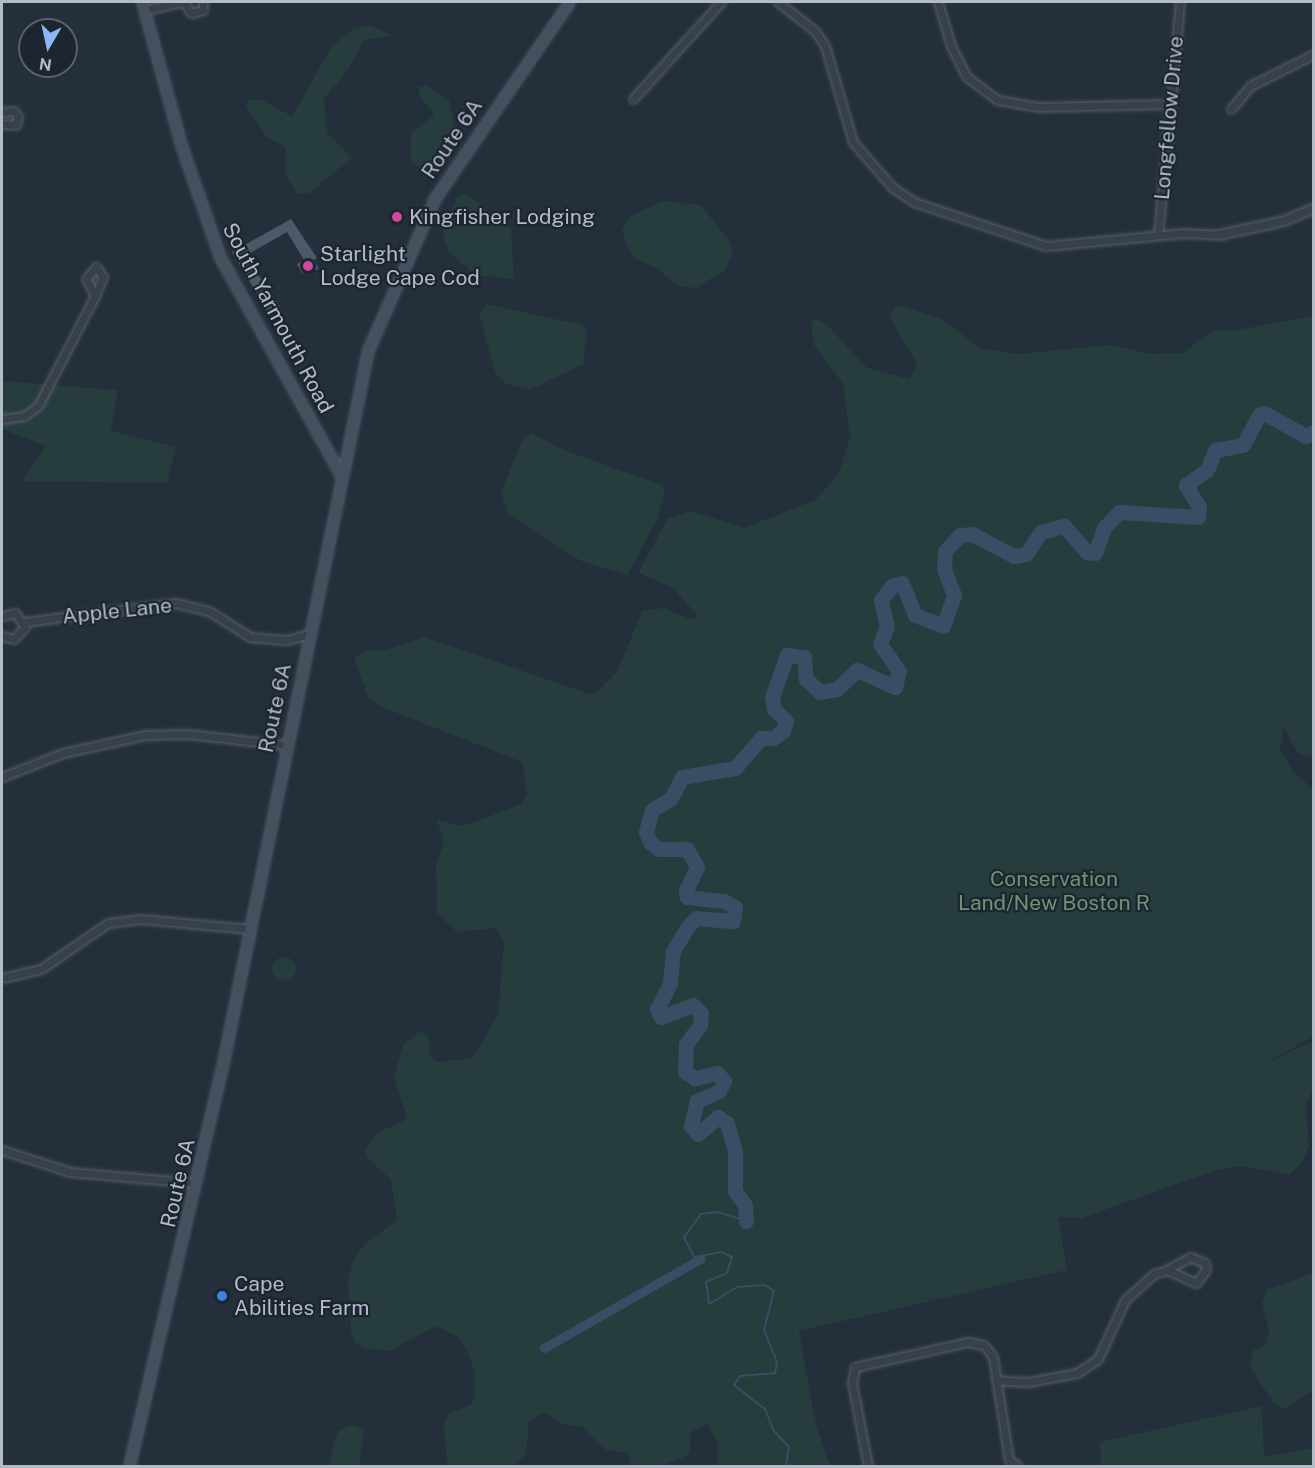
<!DOCTYPE html>
<html>
<head>
<meta charset="utf-8">
<style>
	body { margin:0 }
	#map { position:relative; width:1315px; height:1468px; overflow:hidden; background:#232f3b; font-family:"Public Sans",sans-serif }
	div>[style] { position:absolute }
	.green>* { inset:0; background:#263c3d }
	.round { border-radius:50% }
	.stream>* { height:2px; margin:-1px; padding:0 1px; transform-origin:1px; border-radius:1px; background:#394d64 }
	.canal>* { height:9px; margin:-4.5px; padding:0 4.5px; transform-origin:4.5px; border-radius:4.5px; background:#394d64 }
	.river>* { height:15px; margin:-7.5px; padding:0 7.5px; transform-origin:7.5px; border-radius:7.5px; background:#394d64 }
	.building>* { inset:0; background:#4c5967 }
	.roads { filter:drop-shadow(0 0 2px #555e69) drop-shadow(0 0 2px #555e69) }
	.minor>* { height:7px; margin:-3.5px; padding:0 3.5px; transform-origin:3.5px; border-radius:3.5px; background:#37404b }
	.tertiary>* { height:8px; margin:-4px; padding:0 4px; transform-origin:4px; border-radius:4px; background:#37404b }
	.secondary>* { height:9px; margin:-4.5px; padding:0 4.5px; transform-origin:4.5px; border-radius:4.5px; background:#45505e }
	.dots>* { width:16px; height:16px; translate:-50% -50%; box-sizing:border-box; border:3px solid #1c2530; border-radius:50% }
	span { translate:-50% -50%; white-space:nowrap; text-align:center; line-height:1.15; -webkit-text-stroke:4.5px #1c2530; paint-order:stroke }
	.street-label { font-size:21px; color:#b2bbc7 }
	.poi-label { font-size:21px; color:#b2bbc7 }
	.left { translate:0 -50%; text-align:left }
	.park-label { font-size:21px; color:#6a9772 }
	.frame { position:absolute; inset:0; border:3px solid #b2bbc7; pointer-events:none }
	.north { position:absolute; left:18px; top:18px; width:60px; height:60px; box-sizing:border-box; background:#1c2530; border:2px solid #58616c; border-radius:50%; rotate:189deg; font-size:16px; font-weight:700; line-height:24px; text-align:center; color:#b2bbc7 }
	.north::after { content:''; display:block; margin:auto; width:21px; height:27px; background:#89b8f5; clip-path:polygon(50% 0,100% 100%,50% 72%,0 100%) }
</style>
</head>
<body>
<div id="map">
	<div class="green">
		<i style="clip-path:polygon(371px 25px,393px 36px,364px 40px,348px 70px,324px 99px,327px 133px,352px 158px,309px 193px,296px 193px,286px 176px,285px 147px,266px 136px,246px 106px,249px 100px,261px 100px,292px 116px,332px 46px,354px 28px)"></i>
		<i style="clip-path:polygon(427px 86px,449px 100px,456px 128px,451px 152px,434px 175px,411px 162px,411px 133px,434px 115px,419px 94px,419px 87px)"></i>
		<i style="clip-path:polygon(466px 193px,511px 229px,514px 279px,474px 275px,448px 250px,443px 238px,445px 224px,458px 196px)"></i>
		<i style="clip-path:polygon(662px 201px,701px 205px,730px 242px,733px 252px,726px 269px,696px 288px,678px 286px,658px 269px,635px 259px,625px 241px,622px 229px,629px 217px)"></i>
		<i style="clip-path:polygon(486px 304px,583px 325px,587px 332px,583px 364px,530px 390px,506px 384px,496px 375px,479px 315px)"></i>
		<i style="clip-path:polygon(897px 305px,939px 318px,981px 348px,1018px 354px,1110px 345px,1150px 354px,1183px 353px,1213px 330px,1232px 331px,1313px 316px,1313px 757px,1298px 753px,1284px 728px,1280px 751px,1294px 772px,1313px 789px,1313px 1037px,1260px 1066px,1313px 1041px,1313px 1090px,1306px 1103px,1309px 1146px,1303px 1161px,1289px 1175px,1241px 1166px,1216px 1170px,1082px 1218px,1058px 1217px,1067px 1270px,799px 1331px,816px 1425px,830px 1466px,717px 1466px,718px 1444px,707px 1424px,690px 1433px,690px 1453px,681px 1459px,660px 1466px,631px 1466px,627px 1453px,606px 1450px,582px 1427px,565px 1425px,544px 1413px,529px 1421px,526px 1454px,514px 1466px,448px 1466px,443px 1424px,450px 1413px,470px 1405px,475px 1398px,474px 1370px,466px 1349px,457px 1336px,437px 1326px,389px 1351px,365px 1348px,355px 1342px,351px 1331px,348px 1279px,354px 1259px,365px 1244px,397px 1220px,391px 1180px,367px 1157px,365px 1149px,377px 1133px,407px 1119px,394px 1077px,403px 1045px,419px 1031px,428px 1036px,431px 1058px,437px 1062px,473px 1058px,498px 1015px,504px 941px,495px 928px,457px 932px,437px 913px,436px 864px,444px 842px,437px 820px,462px 826px,472px 823px,521px 804px,527px 793px,522px 762px,382px 707px,368px 697px,354px 658px,364px 651px,386px 650px,424px 637px,590px 694px,598px 691px,617px 672px,642px 611px,664px 608px,690px 619px,698px 616px,673px 588px,638px 573px,668px 518px,691px 511px,744px 528px,815px 500px,839px 473px,850px 437px,843px 384px,814px 345px,811px 324px,814px 319px,824px 322px,867px 368px,909px 379px,917px 364px,889px 317px)"></i>
		<i style="clip-path:polygon(2px 381px,118px 390px,111px 431px,176px 447px,167px 483px,21px 481px,46px 446px,2px 429px)"></i>
		<i style="clip-path:polygon(532px 433px,564px 450px,662px 485px,665px 492px,656px 522px,627px 575px,581px 561px,507px 513px,501px 492px,522px 441px)"></i>
		<i class="round" style="left:272px;top:957px;width:24px;height:24px"></i>
		<i style="clip-path:polygon(1313px 1273px,1313px 1391px,1283px 1409px,1275px 1405px,1249px 1366px,1253px 1351px,1265px 1345px,1269px 1331px,1262px 1302px,1267px 1290px)"></i>
		<i style="clip-path:polygon(1262px 1406px,1264px 1457px,1313px 1448px,1313px 1466px,1101px 1466px,1100px 1442px)"></i>
		<i style="clip-path:polygon(352px 1425px,364px 1430px,359px 1466px,328px 1466px,338px 1431px)"></i>
	</div>
	<div class="stream">
		<i style="left:746px;top:1221px;width:28px;rotate:-162deg"></i>
		<i style="left:719px;top:1212px;width:18px;rotate:174deg"></i>
		<i style="left:701px;top:1214px;width:29px;rotate:126deg"></i>
		<i style="left:684px;top:1237px;width:22px;rotate:63deg"></i>
		<i style="left:694px;top:1257px;width:28px;rotate:-10deg"></i>
		<i style="left:722px;top:1252px;width:11px;rotate:27deg"></i>
		<i style="left:732px;top:1257px;width:17px;rotate:107deg"></i>
		<i style="left:727px;top:1273px;width:23px;rotate:157deg"></i>
		<i style="left:706px;top:1282px;width:22px;rotate:82deg"></i>
		<i style="left:709px;top:1304px;width:33px;rotate:-31deg"></i>
		<i style="left:737px;top:1287px;width:28px;rotate:-4deg"></i>
		<i style="left:765px;top:1285px;width:11px;rotate:34deg"></i>
		<i style="left:774px;top:1291px;width:40px;rotate:104.4deg"></i>
		<i style="left:764px;top:1330px;width:35px;rotate:68deg"></i>
		<i style="left:777px;top:1362px;width:11px;rotate:100deg"></i>
		<i style="left:775px;top:1373px;width:35px;rotate:175deg"></i>
		<i style="left:740px;top:1376px;width:11px;rotate:124deg"></i>
		<i style="left:734px;top:1385px;width:39px;rotate:38deg"></i>
		<i style="left:765px;top:1409px;width:24px;rotate:68deg"></i>
		<i style="left:774px;top:1431px;width:22px;rotate:47deg"></i>
		<i style="left:789px;top:1447px;width:19px;rotate:99deg"></i>
	</div>
	<div class="canal">
		<i style="left:544px;top:1348px;width:180px;rotate:-29.7deg"></i>
	</div>
	<div class="river">
		<i style="left:746px;top:1221px;width:16px;rotate:-94deg"></i>
		<i style="left:745px;top:1205px;width:17px;rotate:-126deg"></i>
		<i style="left:735px;top:1191px;width:40px;rotate:-90deg"></i>
		<i style="left:735px;top:1151px;width:29px;rotate:-106deg"></i>
		<i style="left:727px;top:1123px;width:11px;rotate:-146deg"></i>
		<i style="left:718px;top:1117px;width:26px;rotate:140deg"></i>
		<i style="left:698px;top:1134px;width:11px;rotate:-131deg"></i>
		<i style="left:691px;top:1126px;width:26px;rotate:-77deg"></i>
		<i style="left:697px;top:1101px;width:24px;rotate:-24deg"></i>
		<i style="left:719px;top:1091px;width:11px;rotate:-63deg"></i>
		<i style="left:724px;top:1081px;width:11px;rotate:-131deg"></i>
		<i style="left:717px;top:1073px;width:23px;rotate:167deg"></i>
		<i style="left:695px;top:1078px;width:12px;rotate:-149deg"></i>
		<i style="left:685px;top:1072px;width:28px;rotate:-88deg"></i>
		<i style="left:686px;top:1044px;width:24px;rotate:-54deg"></i>
		<i style="left:700px;top:1025px;width:12px;rotate:-85deg"></i>
		<i style="left:701px;top:1013px;width:11px;rotate:-135deg"></i>
		<i style="left:693px;top:1005px;width:34px;rotate:159deg"></i>
		<i style="left:661px;top:1017px;width:9px;rotate:-117deg"></i>
		<i style="left:657px;top:1009px;width:29px;rotate:-63deg"></i>
		<i style="left:670px;top:983px;width:32px;rotate:-85deg"></i>
		<i style="left:673px;top:951px;width:29px;rotate:-59deg"></i>
		<i style="left:688px;top:926px;width:11px;rotate:-45deg"></i>
		<i style="left:696px;top:918px;width:37px;rotate:5deg"></i>
		<i style="left:733px;top:921px;width:14px;rotate:-82deg"></i>
		<i style="left:735px;top:907px;width:13px;rotate:-151deg"></i>
		<i style="left:724px;top:901px;width:37px;rotate:-174deg"></i>
		<i style="left:687px;top:897px;width:7px;rotate:-98deg"></i>
		<i style="left:686px;top:890px;width:25px;rotate:-64deg"></i>
		<i style="left:697px;top:867px;width:21px;rotate:-119deg"></i>
		<i style="left:687px;top:849px;width:28px;rotate:180deg"></i>
		<i style="left:659px;top:849px;width:11px;rotate:-142deg"></i>
		<i style="left:650px;top:842px;width:11px;rotate:-112deg"></i>
		<i style="left:646px;top:832px;width:23px;rotate:-75deg"></i>
		<i style="left:652px;top:810px;width:22px;rotate:-32deg"></i>
		<i style="left:671px;top:798px;width:24px;rotate:-62deg"></i>
		<i style="left:682px;top:777px;width:54px;rotate:-9.6deg"></i>
		<i style="left:735px;top:768px;width:40px;rotate:-49deg"></i>
		<i style="left:761px;top:738px;width:12px"></i>
		<i style="left:773px;top:738px;width:12px;rotate:-35deg"></i>
		<i style="left:783px;top:731px;width:10px;rotate:-73deg"></i>
		<i style="left:786px;top:721px;width:17px;rotate:-135deg"></i>
		<i style="left:774px;top:709px;width:12px;rotate:-99deg"></i>
		<i style="left:772px;top:697px;width:45px;rotate:-70.3deg"></i>
		<i style="left:787px;top:655px;width:17px;rotate:7deg"></i>
		<i style="left:804px;top:657px;width:22px;rotate:85deg"></i>
		<i style="left:806px;top:679px;width:19px;rotate:43deg"></i>
		<i style="left:820px;top:692px;width:17px;rotate:-10deg"></i>
		<i style="left:837px;top:689px;width:28px;rotate:-44deg"></i>
		<i style="left:857px;top:670px;width:42px;rotate:24.1deg"></i>
		<i style="left:895px;top:687px;width:16px;rotate:-76deg"></i>
		<i style="left:899px;top:671px;width:33px;rotate:-125deg"></i>
		<i style="left:880px;top:644px;width:18px;rotate:-68deg"></i>
		<i style="left:887px;top:627px;width:28px;rotate:-103deg"></i>
		<i style="left:881px;top:600px;width:18px;rotate:-52deg"></i>
		<i style="left:892px;top:586px;width:10px;rotate:-17deg"></i>
		<i style="left:902px;top:583px;width:35px;rotate:68deg"></i>
		<i style="left:915px;top:615px;width:30px;rotate:21deg"></i>
		<i style="left:943px;top:626px;width:33px;rotate:-70deg"></i>
		<i style="left:954px;top:595px;width:28px;rotate:-111deg"></i>
		<i style="left:944px;top:569px;width:18px;rotate:-87deg"></i>
		<i style="left:945px;top:551px;width:22px;rotate:-47deg"></i>
		<i style="left:960px;top:535px;width:12px;rotate:-5deg"></i>
		<i style="left:972px;top:534px;width:47px;rotate:27.6deg"></i>
		<i style="left:1014px;top:556px;width:12px;rotate:-9deg"></i>
		<i style="left:1026px;top:554px;width:27px;rotate:-56deg"></i>
		<i style="left:1041px;top:532px;width:24px;rotate:-15deg"></i>
		<i style="left:1064px;top:526px;width:35px;rotate:49deg"></i>
		<i style="left:1087px;top:552px;width:8px;rotate:7deg"></i>
		<i style="left:1095px;top:553px;width:27px;rotate:-70deg"></i>
		<i style="left:1104px;top:528px;width:22px;rotate:-47deg"></i>
		<i style="left:1119px;top:512px;width:79px;rotate:3.6deg"></i>
		<i style="left:1198px;top:517px;width:10px;rotate:-84deg"></i>
		<i style="left:1199px;top:507px;width:26px;rotate:-121deg"></i>
		<i style="left:1186px;top:485px;width:26px;rotate:-36deg"></i>
		<i style="left:1207px;top:470px;width:22px;rotate:-68deg"></i>
		<i style="left:1215px;top:450px;width:28px;rotate:-10deg"></i>
		<i style="left:1243px;top:445px;width:34px;rotate:-62deg"></i>
		<i style="left:1259px;top:415px;width:5px;rotate:-22deg"></i>
		<i style="left:1264px;top:413px;width:48px;rotate:28.7deg"></i>
		<i style="left:1306px;top:436px;width:9px;rotate:-27deg"></i>
	</div>
	<div class="building">
		<i style="clip-path:polygon(291px 219px,317px 258px,314px 260px,319px 269px,302px 273px,297px 264px,304px 260px,287px 232px,245px 256px,280px 307px,269px 314px,232px 252px)"></i>
	</div>
	<div class="roads">
		<div class="minor">
			<i style="left:184px;top:2px;width:13px;rotate:58deg"></i>
			<i style="left:191px;top:13px;width:12px;rotate:-14deg"></i>
			<i style="left:203px;top:10px;width:8px;rotate:-90deg"></i>
			<i style="left:778px;top:2px;width:47px;rotate:38.1deg"></i>
			<i style="left:815px;top:31px;width:18px;rotate:56deg"></i>
			<i style="left:825px;top:46px;width:100px;rotate:73.7deg"></i>
			<i style="left:853px;top:142px;width:60px;rotate:49.1deg"></i>
			<i style="left:892px;top:187px;width:27px;rotate:34deg"></i>
			<i style="left:914px;top:202px;width:139px;rotate:18.4deg"></i>
			<i style="left:1046px;top:246px;width:139px;rotate:-5.4deg"></i>
			<i style="left:1184px;top:233px;width:35px;rotate:3deg"></i>
			<i style="left:938px;top:2px;width:46px;rotate:73.5deg"></i>
			<i style="left:951px;top:46px;width:35px;rotate:63deg"></i>
			<i style="left:967px;top:77px;width:39px;rotate:37deg"></i>
			<i style="left:998px;top:100px;width:41px;rotate:9.9deg"></i>
			<i style="left:1038px;top:107px;width:130px;rotate:-1.3deg"></i>
			<i style="left:145px;top:10px;width:38px;rotate:-12deg"></i>
			<i style="left:633px;top:99px;width:131px;rotate:-47.8deg"></i>
			<i style="left:1231px;top:109px;width:30px;rotate:-50deg"></i>
			<i style="left:1250px;top:86px;width:72px;rotate:-26.6deg"></i>
			<i style="left:2px;top:112px;width:12px;rotate:-5deg"></i>
			<i style="left:14px;top:111px;width:7px;rotate:56deg"></i>
			<i style="left:18px;top:117px;width:8px;rotate:104deg"></i>
			<i style="left:16px;top:125px;width:14px;rotate:-176deg"></i>
			<i style="left:1158px;top:235px;width:234px;rotate:-84.6deg"></i>
			<i style="left:96px;top:267px;width:12px;rotate:55deg"></i>
			<i style="left:103px;top:277px;width:21px;rotate:113deg"></i>
			<i style="left:95px;top:296px;width:19px;rotate:-118deg"></i>
			<i style="left:86px;top:279px;width:16px;rotate:-50deg"></i>
			<i style="left:2px;top:419px;width:22px;rotate:-8deg"></i>
			<i style="left:24px;top:416px;width:17px;rotate:-36deg"></i>
			<i style="left:38px;top:406px;width:124px;rotate:-62.6deg"></i>
			<i style="left:2px;top:616px;width:13px;rotate:-13deg"></i>
			<i style="left:15px;top:613px;width:17px;rotate:54deg"></i>
			<i style="left:25px;top:627px;width:16px;rotate:133deg"></i>
			<i style="left:14px;top:639px;width:12px;rotate:-166deg"></i>
			<i style="left:24px;top:622px;width:153px;rotate:-7.1deg"></i>
			<i style="left:176px;top:603px;width:34px;rotate:14deg"></i>
			<i style="left:209px;top:611px;width:49px;rotate:32.4deg"></i>
			<i style="left:250px;top:637px;width:37px;rotate:5deg"></i>
			<i style="left:287px;top:640px;width:23px;rotate:-15deg"></i>
			<i style="left:2px;top:777px;width:66px;rotate:-21.5deg"></i>
			<i style="left:63px;top:753px;width:84px;rotate:-12.4deg"></i>
			<i style="left:145px;top:735px;width:43px;rotate:-1.3deg"></i>
			<i style="left:188px;top:734px;width:98px;rotate:6.5deg"></i>
			<i style="left:2px;top:978px;width:40px;rotate:-13deg"></i>
			<i style="left:41px;top:969px;width:81px;rotate:-34.5deg"></i>
			<i style="left:108px;top:923px;width:33px;rotate:-7deg"></i>
			<i style="left:141px;top:919px;width:108px;rotate:5.3deg"></i>
			<i style="left:2px;top:1150px;width:71px;rotate:17.9deg"></i>
			<i style="left:70px;top:1172px;width:127px;rotate:5deg"></i>
			<i style="left:996px;top:1380px;width:32px;rotate:4deg"></i>
			<i style="left:1028px;top:1382px;width:50px;rotate:-10.4deg"></i>
			<i style="left:1077px;top:1373px;width:25px;rotate:-34deg"></i>
			<i style="left:1098px;top:1359px;width:65px;rotate:-65.4deg"></i>
			<i style="left:1125px;top:1300px;width:39px;rotate:-42deg"></i>
			<i style="left:1154px;top:1274px;width:14px;rotate:-17deg"></i>
			<i style="left:1167px;top:1270px;width:32px;rotate:24deg"></i>
			<i style="left:1196px;top:1283px;width:16px;rotate:-52deg"></i>
			<i style="left:1206px;top:1270px;width:7px;rotate:-98deg"></i>
			<i style="left:1205px;top:1263px;width:16px;rotate:-158deg"></i>
			<i style="left:1190px;top:1257px;width:26px;rotate:151deg"></i>
			<i style="left:868px;top:1466px;width:85px;rotate:-100.9deg"></i>
			<i style="left:852px;top:1383px;width:16px;rotate:-79deg"></i>
			<i style="left:855px;top:1367px;width:116px;rotate:-12.5deg"></i>
			<i style="left:968px;top:1342px;width:16px;rotate:11deg"></i>
			<i style="left:984px;top:1345px;width:15px;rotate:53deg"></i>
			<i style="left:993px;top:1357px;width:104px;rotate:81.2deg"></i>
			<i style="left:1009px;top:1460px;width:11px;rotate:34deg"></i>
		</div>
		<div class="tertiary">
			<i style="left:1219px;top:235px;width:66px;rotate:-12.2deg"></i>
			<i style="left:1284px;top:221px;width:33px;rotate:-23deg"></i>
		</div>
		<div class="secondary">
			<i style="left:142px;top:2px;width:148px;rotate:74.7deg"></i>
			<i style="left:181px;top:145px;width:119px;rotate:70.8deg"></i>
			<i style="left:220px;top:257px;width:249px;rotate:61deg"></i>
			<i style="left:129px;top:1466px;width:405px;rotate:-76.9deg"></i>
			<i style="left:221px;top:1072px;width:737px;rotate:-78.49deg"></i>
			<i style="left:368px;top:350px;width:166px;rotate:-66.2deg"></i>
			<i style="left:435px;top:198px;width:237px;rotate:-55.6deg"></i>
		</div>
	</div>
	<div class="dots">
		<i style="left:397px;top:217px;background:#d1479c"></i>
		<i style="left:308px;top:266px;background:#d1479c"></i>
		<i style="left:222px;top:1296px;background:#3f7fe0"></i>
	</div>
	<div class="street-label">
		<span style="left:1169px;top:118px;rotate:-85deg">Longfellow Drive</span>
		<span style="left:452px;top:139px;rotate:-56deg">Route 6A</span>
		<span style="left:278px;top:318px;rotate:62deg">South Yarmouth Road</span>
		<span style="left:117px;top:611px;rotate:-6deg">Apple Lane</span>
		<span style="left:275px;top:708px;rotate:-78deg">Route 6A</span>
		<span style="left:178px;top:1183px;rotate:-77deg">Route 6A</span>
	</div>
	<div class="poi-label">
		<span class="left" style="left:409px;top:217px">Kingfisher Lodging</span>
		<span class="left" style="left:320px;top:266px">Starlight<br>Lodge Cape Cod</span>
		<span class="left" style="left:234px;top:1296px">Cape<br>Abilities Farm</span>
	</div>
	<div class="park-label">
		<span style="left:1054px;top:891px">Conservation<br>Land/New Boston R</span>
	</div>
	<div class="frame"></div>
	<div class="north">N</div>
</div>
</body>
</html>
